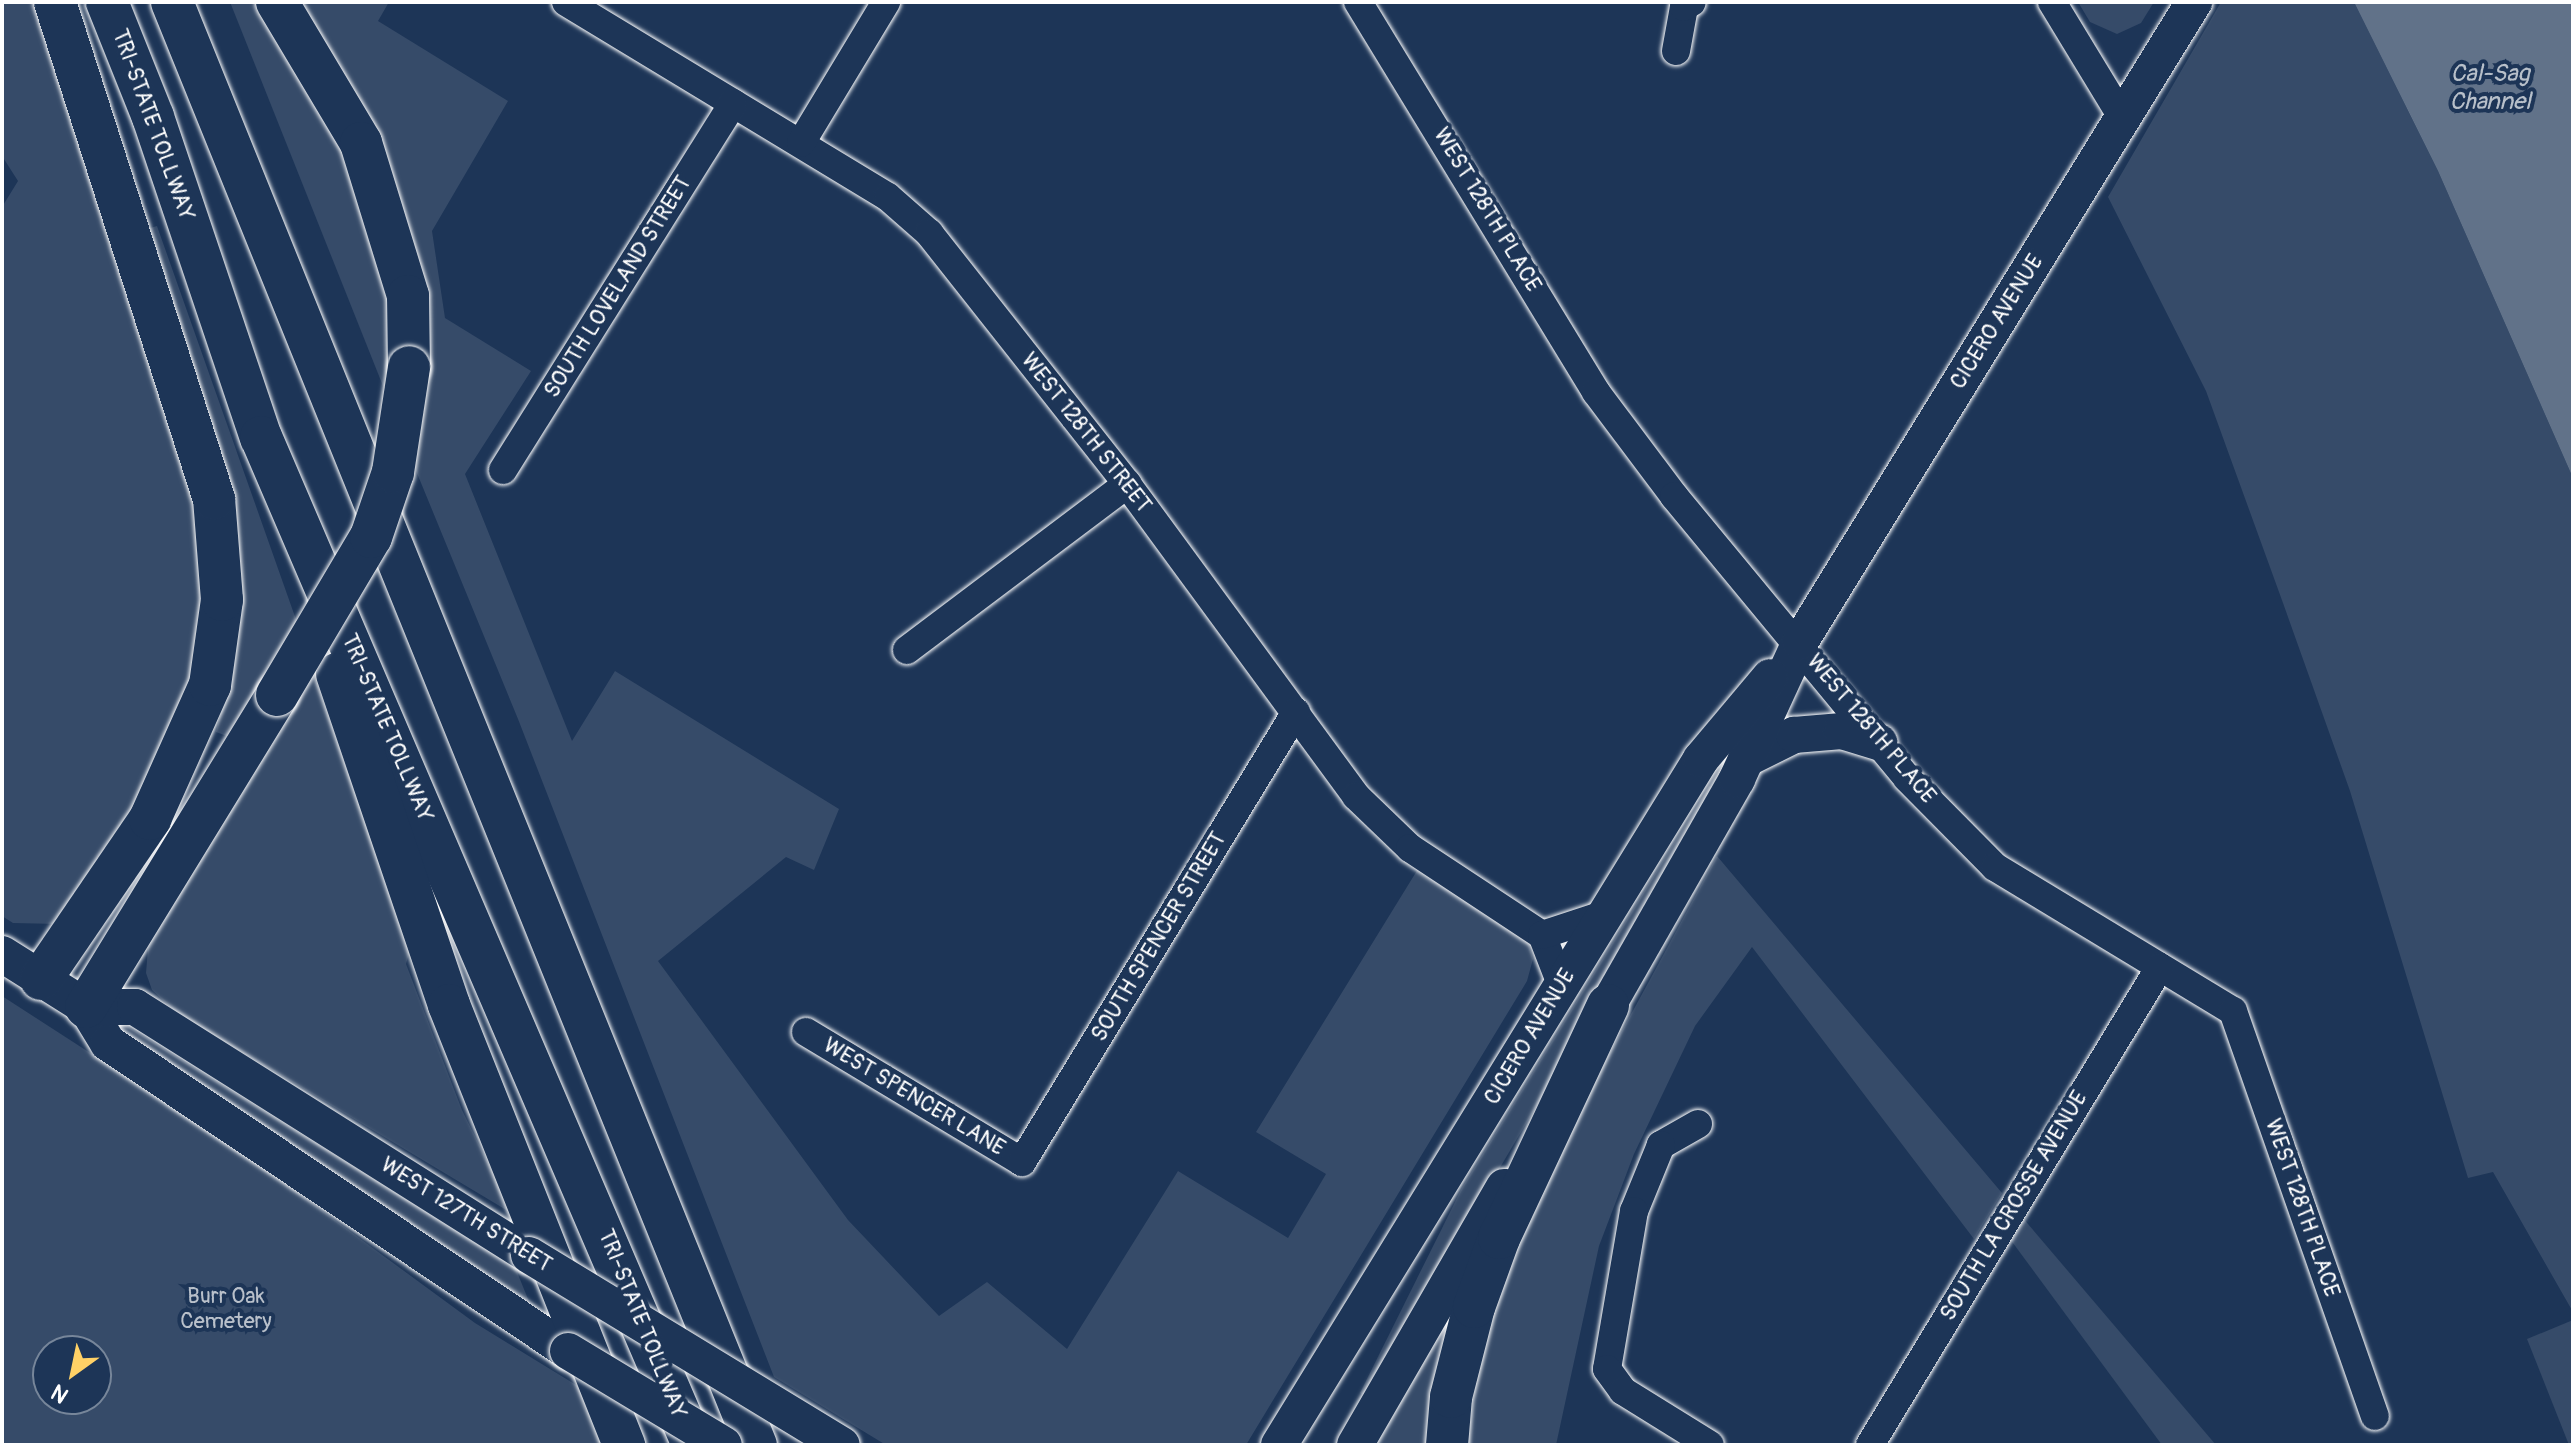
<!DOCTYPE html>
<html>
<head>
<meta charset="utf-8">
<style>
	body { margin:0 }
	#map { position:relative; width:2575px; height:1447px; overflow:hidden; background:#1d3557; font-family:Pangolin,sans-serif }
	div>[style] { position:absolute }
	.green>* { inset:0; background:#364b69 }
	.water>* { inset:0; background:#617289 }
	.roads { filter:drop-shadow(0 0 2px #fff) drop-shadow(0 0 2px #fff) }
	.minor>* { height:28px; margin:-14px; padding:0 14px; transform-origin:14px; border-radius:14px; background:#1d3557 }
	.major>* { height:36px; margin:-18px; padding:0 18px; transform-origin:18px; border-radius:18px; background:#1d3557 }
	.highway>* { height:42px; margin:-21px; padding:0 21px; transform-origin:21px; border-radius:21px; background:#1d3557 }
	.bridges { filter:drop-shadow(0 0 2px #fff) drop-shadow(0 0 2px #fff) }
	.major-bridge>* { height:36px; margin:-18px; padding:0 18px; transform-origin:18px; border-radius:18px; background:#1d3557 }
	.highway-bridge>* { height:42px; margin:-21px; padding:0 21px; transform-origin:21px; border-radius:21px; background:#1d3557 }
	span { translate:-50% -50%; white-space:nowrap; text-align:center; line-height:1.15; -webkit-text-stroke:8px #1d3557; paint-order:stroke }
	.street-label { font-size:22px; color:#fff }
	.park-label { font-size:22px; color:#b9c0ca }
	.water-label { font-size:24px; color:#b8c0ca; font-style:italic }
	.frame { position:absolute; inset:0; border:4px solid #fff; pointer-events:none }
	.north { position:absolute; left:32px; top:1335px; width:80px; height:80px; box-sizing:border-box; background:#1d3557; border:2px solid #77869a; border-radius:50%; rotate:213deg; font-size:22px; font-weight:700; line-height:32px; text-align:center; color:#fff }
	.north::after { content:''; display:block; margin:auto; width:28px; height:36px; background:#ffd166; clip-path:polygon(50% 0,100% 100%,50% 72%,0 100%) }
</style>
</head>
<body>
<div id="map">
	<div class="green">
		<i style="clip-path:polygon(2px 2px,35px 2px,198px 488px,208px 564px,191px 707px,163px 772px,58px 924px,13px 923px,2px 916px,2px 207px,18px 181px,2px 156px)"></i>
		<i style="clip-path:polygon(230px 2px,261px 2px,348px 148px,388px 291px,389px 401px)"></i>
		<i style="clip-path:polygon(299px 2px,389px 2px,378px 21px,508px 101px,432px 231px,445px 318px,531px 371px,465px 474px,572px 741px,615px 671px,839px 809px,814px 870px,786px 857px,658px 961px,848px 1220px,939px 1316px,987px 1282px,1067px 1349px,1178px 1171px,1288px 1238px,1326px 1174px,1256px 1132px,1418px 869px,1518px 930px,1528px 943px,1533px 959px,1527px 981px,1246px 1445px,886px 1445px,774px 1377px,518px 719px,412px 461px,421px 269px,376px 130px)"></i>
		<i style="clip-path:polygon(2078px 2px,2154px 2px,2141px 23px,2117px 34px,2090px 22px)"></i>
		<i style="clip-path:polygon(2221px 2px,2354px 2px,2438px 171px,2573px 478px,2573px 1312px,2493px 1172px,2468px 1178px,2350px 791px,2283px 603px,2206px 391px,2108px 197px)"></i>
		<i style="clip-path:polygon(157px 226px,299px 628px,232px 738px,216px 732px,235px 661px,239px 609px,228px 481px,147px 229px)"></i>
		<i style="clip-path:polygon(312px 670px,410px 950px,406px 964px,462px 1110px,513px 1214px,177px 1013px,152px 990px,146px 973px,149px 937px)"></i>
		<i style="clip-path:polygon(1709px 786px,1714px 789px,1615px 973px,1365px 1396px,1360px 1393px,1462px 1188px)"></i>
		<i style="clip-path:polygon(1717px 856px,2002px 1193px,1974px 1239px,1752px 947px,1695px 1026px,1634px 1154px,1599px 1246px,1556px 1445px,1468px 1445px,1481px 1341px,1528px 1204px)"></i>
		<i style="clip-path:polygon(evenodd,2px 996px,231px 1144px,475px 1323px,594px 1396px,611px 1445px,2px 1445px,2px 996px,48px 1351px,96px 1351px,96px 1399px,48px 1399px,48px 1351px)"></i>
		<i style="clip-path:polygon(117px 1020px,515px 1267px,530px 1304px,111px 1030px)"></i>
		<i style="clip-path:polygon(2022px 1217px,2216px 1445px,2162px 1445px,2010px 1239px)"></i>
		<i style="clip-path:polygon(1466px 1278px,1436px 1445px,1366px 1445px)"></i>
		<i style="clip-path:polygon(2573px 1320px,2573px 1445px,2569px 1445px,2527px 1339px)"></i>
	</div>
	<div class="water">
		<i style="clip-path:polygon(2354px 2px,2573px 2px,2573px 478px,2438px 171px)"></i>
	</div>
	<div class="roads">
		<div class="minor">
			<i style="left:566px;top:2px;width:376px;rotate:31.2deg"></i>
			<i style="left:888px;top:197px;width:55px;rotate:41.3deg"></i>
			<i style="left:929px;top:233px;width:320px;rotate:51.7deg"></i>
			<i style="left:1127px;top:484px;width:387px;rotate:53.7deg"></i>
			<i style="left:1356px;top:796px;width:75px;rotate:43.9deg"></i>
			<i style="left:1410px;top:848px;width:158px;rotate:33.4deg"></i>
			<i style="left:1542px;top:935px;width:53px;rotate:68.8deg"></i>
			<i style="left:1358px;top:2px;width:457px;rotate:58.6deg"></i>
			<i style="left:1596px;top:392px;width:130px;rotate:53.1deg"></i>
			<i style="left:1674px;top:496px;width:366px;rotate:50.4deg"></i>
			<i style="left:1907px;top:778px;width:125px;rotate:45.3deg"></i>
			<i style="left:1995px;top:867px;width:278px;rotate:31.2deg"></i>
			<i style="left:2233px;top:1011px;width:429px;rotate:70.7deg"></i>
			<i style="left:2052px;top:2px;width:137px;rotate:58.7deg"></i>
			<i style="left:1676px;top:51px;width:45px;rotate:-79.7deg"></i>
			<i style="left:1684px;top:7px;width:9px;rotate:-32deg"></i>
			<i style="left:801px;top:143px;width:165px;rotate:-58.9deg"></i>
			<i style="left:503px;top:470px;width:433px;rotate:-57.9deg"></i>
			<i style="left:907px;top:650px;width:276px;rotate:-37deg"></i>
			<i style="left:1542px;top:935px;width:64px;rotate:-18.2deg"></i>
			<i style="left:806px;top:1032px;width:252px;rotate:31deg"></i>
			<i style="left:1022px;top:1162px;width:527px;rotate:-58.66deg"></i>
			<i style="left:1698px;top:1124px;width:43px;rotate:150.4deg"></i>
			<i style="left:1661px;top:1145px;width:71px;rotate:112.2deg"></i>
			<i style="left:1634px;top:1211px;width:160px;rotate:99.7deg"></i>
			<i style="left:1607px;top:1369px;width:27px;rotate:54deg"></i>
			<i style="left:1623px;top:1391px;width:102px;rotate:31.8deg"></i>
			<i style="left:1870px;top:1445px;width:559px;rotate:-58.76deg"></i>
		</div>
		<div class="major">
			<i style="left:1746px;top:759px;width:54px;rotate:-26.6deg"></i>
			<i style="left:1794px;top:735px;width:48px;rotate:-4.8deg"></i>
			<i style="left:1842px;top:731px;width:39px;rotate:17deg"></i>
			<i style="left:2px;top:954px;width:99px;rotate:32.2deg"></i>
			<i style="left:86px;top:1007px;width:42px;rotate:58.6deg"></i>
			<i style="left:108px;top:1043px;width:554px;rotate:33.8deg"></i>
			<i style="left:86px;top:1007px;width:49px"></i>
			<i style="left:135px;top:1007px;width:466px;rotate:32.2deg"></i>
			<i style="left:1595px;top:1028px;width:287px;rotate:-60.3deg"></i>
			<i style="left:1737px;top:779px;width:151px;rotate:-65.3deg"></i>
			<i style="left:1800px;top:642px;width:752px;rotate:-58.38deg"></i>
			<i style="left:1279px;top:1445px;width:805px;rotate:-58.4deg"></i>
			<i style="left:1701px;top:759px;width:107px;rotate:-49.9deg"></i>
			<i style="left:1355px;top:1445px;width:298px;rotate:-60deg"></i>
		</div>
		<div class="highway">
			<i style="left:107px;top:2px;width:124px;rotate:68.2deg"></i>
			<i style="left:153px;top:117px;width:338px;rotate:71.4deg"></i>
			<i style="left:261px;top:437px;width:1097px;rotate:66.8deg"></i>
			<i style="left:172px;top:2px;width:1557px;rotate:67.97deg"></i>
			<i style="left:277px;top:2px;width:164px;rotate:59.2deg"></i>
			<i style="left:361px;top:143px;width:160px;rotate:72.9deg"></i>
			<i style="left:408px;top:296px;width:71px;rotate:89.2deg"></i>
			<i style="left:337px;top:674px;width:349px;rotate:71.3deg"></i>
			<i style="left:449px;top:1005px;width:474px;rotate:68.3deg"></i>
			<i style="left:41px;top:979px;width:194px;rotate:-55.7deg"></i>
			<i style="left:150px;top:819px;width:147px;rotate:-65.9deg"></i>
			<i style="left:210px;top:685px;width:86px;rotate:-82deg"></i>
			<i style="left:222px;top:600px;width:101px;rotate:-94.5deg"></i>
			<i style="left:214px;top:499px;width:522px;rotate:-107.74deg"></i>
			<i style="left:86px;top:1007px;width:366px;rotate:-58.5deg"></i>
			<i style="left:1447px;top:1445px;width:48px;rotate:-85.2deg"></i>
			<i style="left:1451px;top:1397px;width:93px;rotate:-75.7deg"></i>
			<i style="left:1474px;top:1307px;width:73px;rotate:-70.1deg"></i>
			<i style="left:1499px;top:1238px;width:257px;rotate:-64.9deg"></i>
		</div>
	</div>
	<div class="bridges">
		<div class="major-bridge">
			<i style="left:529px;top:1255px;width:366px;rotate:31.3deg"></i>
			<i style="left:568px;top:1351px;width:182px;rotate:31.1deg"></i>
		</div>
		<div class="highway-bridge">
			<i style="left:277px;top:695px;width:184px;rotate:-59.3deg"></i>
			<i style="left:371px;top:537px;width:69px;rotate:-71.3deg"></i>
			<i style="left:393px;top:472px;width:106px;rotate:-81.3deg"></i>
		</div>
	</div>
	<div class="street-label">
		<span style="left:153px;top:125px;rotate:70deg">TRI-STATE TOLLWAY</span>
		<span style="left:1487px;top:210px;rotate:59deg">WEST 128TH PLACE</span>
		<span style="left:618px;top:287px;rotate:-58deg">SOUTH LOVELAND STREET</span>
		<span style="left:1997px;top:322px;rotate:-58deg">CICERO AVENUE</span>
		<span style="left:1086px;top:433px;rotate:52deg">WEST 128TH STREET</span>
		<span style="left:387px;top:728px;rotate:67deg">TRI-STATE TOLLWAY</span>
		<span style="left:1871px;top:729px;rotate:50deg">WEST 128TH PLACE</span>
		<span style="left:1159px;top:937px;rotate:-59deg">SOUTH SPENCER STREET</span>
		<span style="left:1530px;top:1037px;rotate:-59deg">CICERO AVENUE</span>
		<span style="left:914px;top:1097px;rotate:31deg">WEST SPENCER LANE</span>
		<span style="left:2014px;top:1206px;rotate:-59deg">SOUTH LA CROSSE AVENUE</span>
		<span style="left:2302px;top:1208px;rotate:71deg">WEST 128TH PLACE</span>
		<span style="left:466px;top:1215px;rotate:32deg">WEST 127TH STREET</span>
		<span style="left:642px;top:1324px;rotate:68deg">TRI-STATE TOLLWAY</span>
	</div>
	<div class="park-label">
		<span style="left:226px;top:1309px">Burr Oak<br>Cemetery</span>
	</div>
	<div class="water-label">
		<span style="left:2490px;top:88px">Cal-Sag<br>Channel</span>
	</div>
	<div class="frame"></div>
	<div class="north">N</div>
</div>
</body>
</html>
